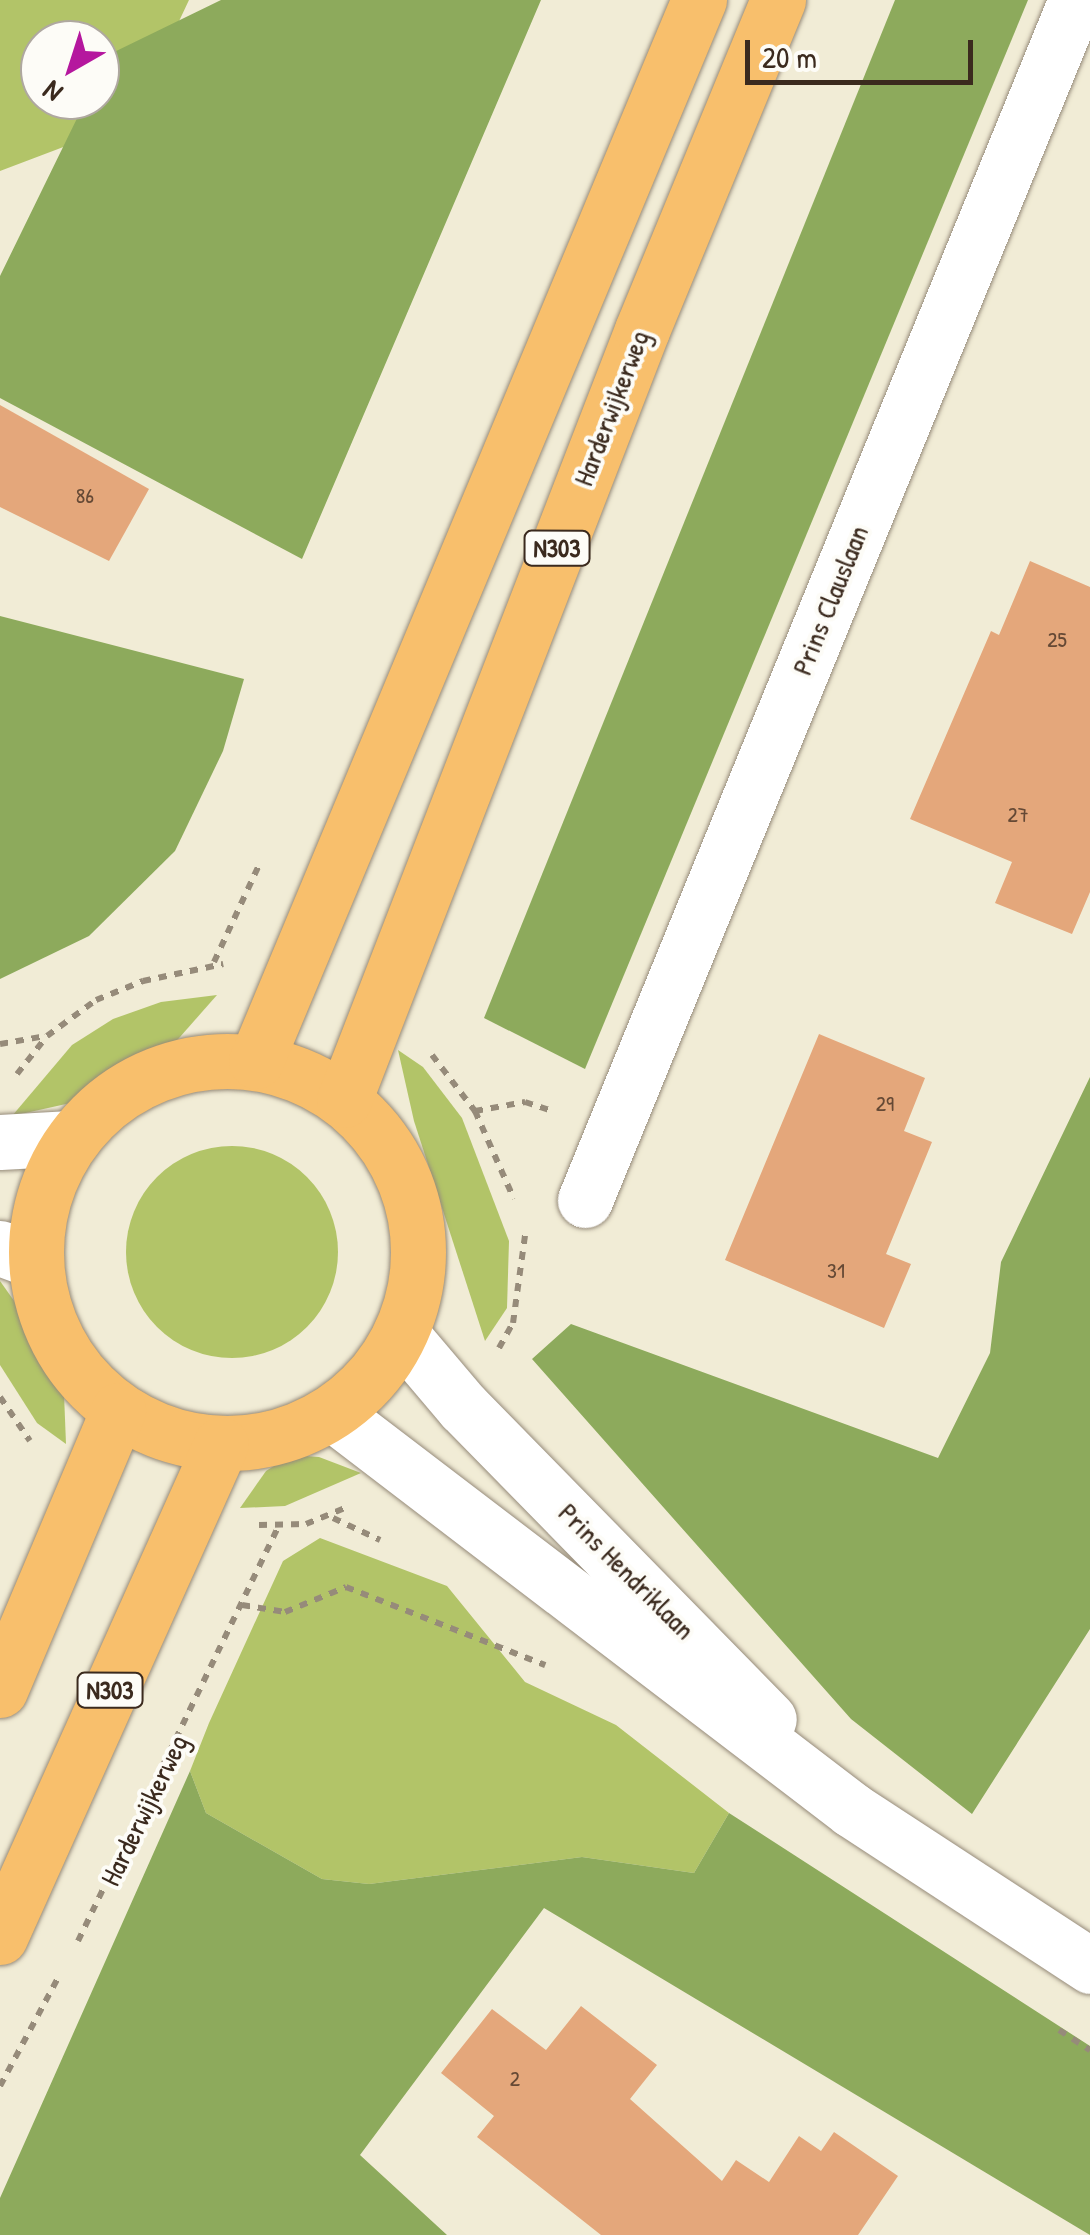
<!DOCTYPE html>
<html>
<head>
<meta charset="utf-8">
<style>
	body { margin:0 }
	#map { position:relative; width:1090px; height:2235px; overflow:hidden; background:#f1ecd6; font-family:"Patrick Hand",sans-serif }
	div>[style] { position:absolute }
	.green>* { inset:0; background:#b2c468 }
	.round { border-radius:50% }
	.forest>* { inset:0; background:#8daa5c }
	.building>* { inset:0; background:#e4a77b }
	.path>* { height:6px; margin-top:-3px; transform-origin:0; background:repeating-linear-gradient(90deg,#968b7a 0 8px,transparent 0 16px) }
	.roads { filter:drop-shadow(0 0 2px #968b7a) drop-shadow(0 0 2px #968b7a) }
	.minor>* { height:55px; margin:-27.5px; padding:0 27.5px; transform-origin:27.5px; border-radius:27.5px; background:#fff }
	.major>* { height:55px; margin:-27.5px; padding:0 27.5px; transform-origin:27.5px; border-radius:27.5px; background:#f8bf6c }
	.major>.ring { margin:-27.5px; padding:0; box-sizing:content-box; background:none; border:55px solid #f8bf6c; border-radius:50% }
	span { translate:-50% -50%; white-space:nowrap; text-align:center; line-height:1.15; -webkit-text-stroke:8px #fdfcf7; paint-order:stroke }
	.number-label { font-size:22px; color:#654935 }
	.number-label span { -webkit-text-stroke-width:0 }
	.shield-label span { padding:2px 8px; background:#fdfcf7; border:2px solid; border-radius:8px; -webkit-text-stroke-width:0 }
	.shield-label { font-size:25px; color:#3b2a1e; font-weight:700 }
	.street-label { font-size:28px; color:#3b2a1e }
	.north { position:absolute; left:20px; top:20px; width:100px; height:100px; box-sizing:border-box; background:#fdfcf7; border:2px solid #afa8a0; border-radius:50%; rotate:219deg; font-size:28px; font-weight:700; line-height:40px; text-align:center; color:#3b2a1e }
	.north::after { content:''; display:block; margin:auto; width:35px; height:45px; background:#b5179e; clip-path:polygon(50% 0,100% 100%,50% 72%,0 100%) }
	.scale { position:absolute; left:745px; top:40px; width:228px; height:45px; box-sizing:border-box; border:5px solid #3b2a1e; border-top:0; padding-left:12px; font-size:30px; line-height:35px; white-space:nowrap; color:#3b2a1e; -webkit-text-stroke:8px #fdfcf7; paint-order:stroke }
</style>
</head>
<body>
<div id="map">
	<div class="green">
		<i style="clip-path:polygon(evenodd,0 0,189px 0,132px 121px,0 171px,0 0,40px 40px,100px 40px,100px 100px,40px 100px,40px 40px)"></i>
		<i style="clip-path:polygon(217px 995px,165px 1054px,75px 1102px,12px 1116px,72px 1045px,113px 1019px,161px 1002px)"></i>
		<i style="clip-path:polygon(398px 1050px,423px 1067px,462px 1118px,509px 1241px,507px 1308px,485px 1341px,414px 1121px)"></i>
		<i class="round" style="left:126px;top:1146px;width:212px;height:212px"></i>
		<i style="clip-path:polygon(0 1281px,51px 1353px,64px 1394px,66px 1444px,37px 1423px,0 1365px)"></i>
		<i style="clip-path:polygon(291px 1455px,319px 1457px,361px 1473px,285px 1506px,240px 1508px,266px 1471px)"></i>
		<i style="clip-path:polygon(320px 1538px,447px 1586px,525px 1682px,616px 1725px,729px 1813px,694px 1873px,582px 1857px,369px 1884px,322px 1879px,206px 1813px,190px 1771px,209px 1723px,283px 1561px)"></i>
	</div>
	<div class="forest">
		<i style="clip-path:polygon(221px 0,541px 0,302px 559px,0 398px,0 276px,86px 100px,100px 100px,108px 55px)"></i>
		<i style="clip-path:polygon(895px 0,1028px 0,585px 1069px,484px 1018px)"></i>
		<i style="clip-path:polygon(0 616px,244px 679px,223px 751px,175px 851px,89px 936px,0 979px)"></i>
		<i style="clip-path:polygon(1090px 1077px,1090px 1629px,972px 1814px,851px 1719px,532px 1359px,571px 1324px,938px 1458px,990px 1353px,1001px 1262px)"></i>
		<i style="clip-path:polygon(190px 1771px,206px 1813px,322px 1879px,369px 1884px,582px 1857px,694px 1873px,729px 1813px,1090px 2046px,1090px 2235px,544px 1908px,360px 2155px,447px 2235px,0 2235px,0 2198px)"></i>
	</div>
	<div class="building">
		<i style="clip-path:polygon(0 405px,149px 489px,109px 561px,0 507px)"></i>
		<i style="clip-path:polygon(1030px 561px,1090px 587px,1090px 892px,1072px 934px,995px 903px,1012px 862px,910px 819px,991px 631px,999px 635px)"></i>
		<i style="clip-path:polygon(819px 1034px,925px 1078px,904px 1131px,932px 1142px,886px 1254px,911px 1264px,884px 1328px,725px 1260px)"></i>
		<i style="clip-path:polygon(581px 2006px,657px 2065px,630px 2099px,722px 2181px,736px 2160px,769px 2182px,799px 2136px,821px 2151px,834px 2132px,898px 2176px,858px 2235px,601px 2235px,477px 2137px,494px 2116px,441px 2073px,492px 2009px,546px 2050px)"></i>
	</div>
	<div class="path">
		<i style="left:214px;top:962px;width:105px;rotate:-65.1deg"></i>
		<i style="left:0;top:1044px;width:47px;rotate:-9.9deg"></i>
		<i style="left:432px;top:1055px;width:71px;rotate:52.5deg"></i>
		<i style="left:475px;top:1111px;width:96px;rotate:66.1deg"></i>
		<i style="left:17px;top:1074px;width:48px;rotate:-51.7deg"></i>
		<i style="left:47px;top:1036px;width:61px;rotate:-36.3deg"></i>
		<i style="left:96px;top:1000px;width:51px;rotate:-22deg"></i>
		<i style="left:143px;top:981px;width:82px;rotate:-12deg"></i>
		<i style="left:475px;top:1111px;width:51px;rotate:-10.2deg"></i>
		<i style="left:525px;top:1102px;width:26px;rotate:18deg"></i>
		<i style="left:499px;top:1348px;width:29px;rotate:-61deg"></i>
		<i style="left:513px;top:1323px;width:89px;rotate:-82.2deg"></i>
		<i style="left:0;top:1397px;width:53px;rotate:55.7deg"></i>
		<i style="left:333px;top:1518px;width:52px;rotate:25.1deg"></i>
		<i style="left:259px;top:1525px;width:47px;rotate:-1.2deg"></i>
		<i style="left:306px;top:1524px;width:44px;rotate:-22.5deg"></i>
		<i style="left:242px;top:1605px;width:44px;rotate:9.2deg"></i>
		<i style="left:285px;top:1612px;width:66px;rotate:-22.3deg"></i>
		<i style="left:346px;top:1587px;width:214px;rotate:21.4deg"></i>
		<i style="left:78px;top:1941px;width:459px;rotate:-64.2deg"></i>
		<i style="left:1059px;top:2030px;width:37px;rotate:33deg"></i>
		<i style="left:0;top:2086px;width:123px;rotate:-61.8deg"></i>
	</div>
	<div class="roads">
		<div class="minor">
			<i style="left:0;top:1142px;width:71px;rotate:-3.2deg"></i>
			<i style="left:585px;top:1200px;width:1297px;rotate:-67.75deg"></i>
			<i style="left:0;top:1248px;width:37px;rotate:20deg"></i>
			<i style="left:401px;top:1334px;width:96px;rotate:49.7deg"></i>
			<i style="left:463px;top:1407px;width:437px;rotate:45.6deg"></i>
			<i style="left:332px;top:1413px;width:654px;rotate:37.36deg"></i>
			<i style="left:852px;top:1810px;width:285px;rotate:33.2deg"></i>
		</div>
		<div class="major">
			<i class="ring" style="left:36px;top:1061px;width:327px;height:327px"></i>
			<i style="left:256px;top:1061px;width:1150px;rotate:-67.34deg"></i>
			<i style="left:344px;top:1100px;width:826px;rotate:-68.84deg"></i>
			<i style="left:642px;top:330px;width:357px;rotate:-67.6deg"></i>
			<i style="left:0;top:1690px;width:304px;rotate:-67.1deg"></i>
			<i style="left:0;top:1937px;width:540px;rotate:-65.85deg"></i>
		</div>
	</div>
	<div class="number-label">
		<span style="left:85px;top:496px">86</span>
		<span style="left:1057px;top:640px">25</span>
		<span style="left:1018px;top:815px">27</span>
		<span style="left:885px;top:1104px">29</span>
		<span style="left:836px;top:1271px">31</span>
		<span style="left:515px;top:2079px">2</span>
	</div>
	<div class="shield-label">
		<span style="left:557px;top:548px">N303</span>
		<span style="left:110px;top:1690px">N303</span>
	</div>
	<div class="street-label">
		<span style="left:611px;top:408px;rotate:-69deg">Harderwijkerweg</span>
		<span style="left:830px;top:600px;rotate:-68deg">Prins Clauslaan</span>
		<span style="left:627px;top:1571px;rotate:45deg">Prins Hendriklaan</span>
		<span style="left:144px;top:1810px;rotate:-64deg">Harderwijkerweg</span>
	</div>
	<div class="north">N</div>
	<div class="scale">20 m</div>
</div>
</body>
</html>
